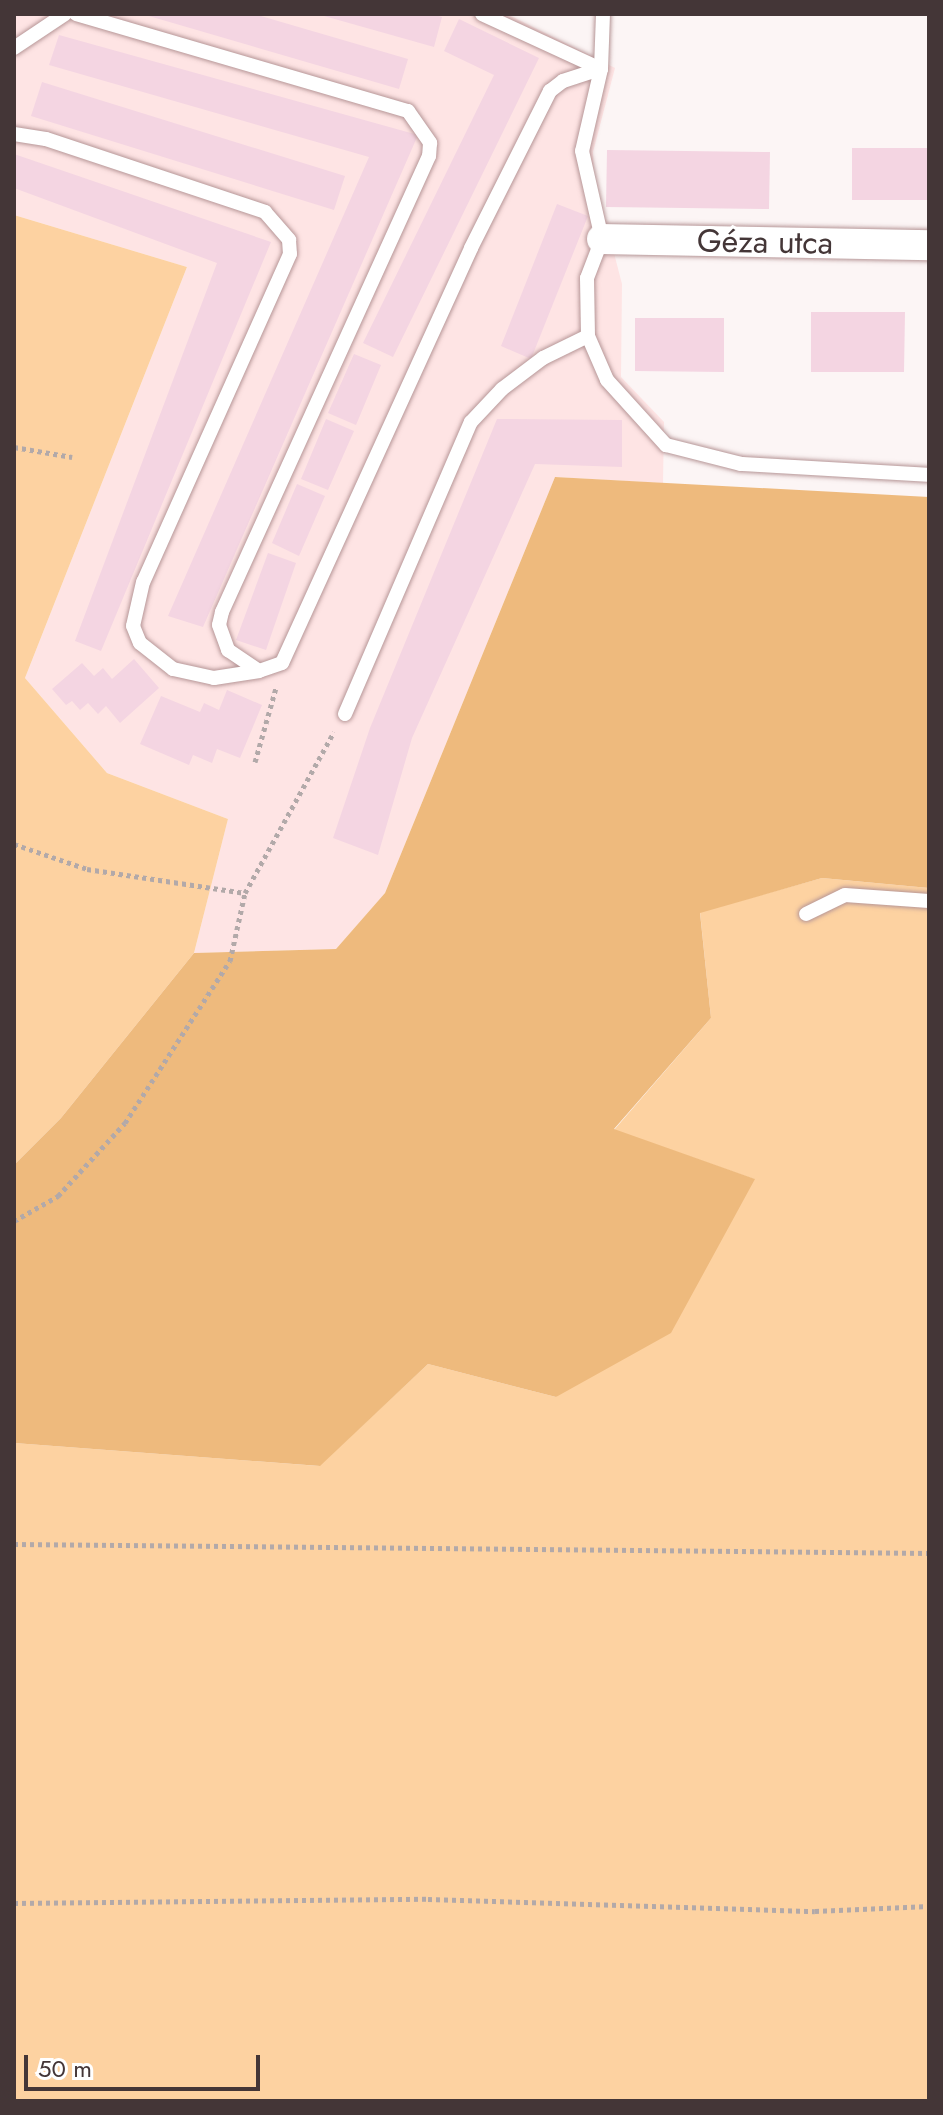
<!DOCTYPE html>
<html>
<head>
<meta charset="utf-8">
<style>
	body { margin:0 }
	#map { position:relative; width:943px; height:2115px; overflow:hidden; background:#fcf5f5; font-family:Jost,sans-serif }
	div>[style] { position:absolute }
	.built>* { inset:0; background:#fee4e4 }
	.green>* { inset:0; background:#fdd2a1 }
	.forest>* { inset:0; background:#eeba7d }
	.building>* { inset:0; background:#f4d5e2 }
	.path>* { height:5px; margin-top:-2.5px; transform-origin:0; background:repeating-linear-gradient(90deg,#b2a9a9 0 4px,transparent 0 8px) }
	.roads { filter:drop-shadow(0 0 2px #b69697) drop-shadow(0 0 2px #b69697) }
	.service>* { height:14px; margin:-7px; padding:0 7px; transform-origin:7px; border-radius:7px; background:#fff }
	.minor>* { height:30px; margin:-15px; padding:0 15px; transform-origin:15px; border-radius:15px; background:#fff }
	span { translate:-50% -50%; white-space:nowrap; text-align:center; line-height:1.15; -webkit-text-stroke:6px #fff; paint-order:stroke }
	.street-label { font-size:32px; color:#443637 }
	.frame { position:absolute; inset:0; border:16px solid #443637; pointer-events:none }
	.scale { position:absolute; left:24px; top:2055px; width:236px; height:36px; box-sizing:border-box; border:4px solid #443637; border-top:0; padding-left:10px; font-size:24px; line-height:28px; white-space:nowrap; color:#443637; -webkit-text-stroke:6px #fff; paint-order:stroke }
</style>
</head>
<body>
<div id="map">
	<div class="built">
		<i style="clip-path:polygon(14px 14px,507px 14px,615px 68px,593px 152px,594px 176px,622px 284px,621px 377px,664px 422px,663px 483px,555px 477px,385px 893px,336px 949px,194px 953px,228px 819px,107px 773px,25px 678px,187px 267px,14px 215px)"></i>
	</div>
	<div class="green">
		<i style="clip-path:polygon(14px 215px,187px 267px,25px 678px,107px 773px,228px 819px,194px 953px,61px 1118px,14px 1165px)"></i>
		<i style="clip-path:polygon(822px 878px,929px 888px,929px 2101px,14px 2101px,14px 1443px,319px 1466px,428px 1364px,556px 1397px,754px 1179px,614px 1130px,711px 1018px,700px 912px)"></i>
	</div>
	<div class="forest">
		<i style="clip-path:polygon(555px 477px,929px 497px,929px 888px,822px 878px,700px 913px,711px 1018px,614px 1129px,755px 1179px,671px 1333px,556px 1397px,428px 1364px,320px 1466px,14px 1443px,14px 1165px,61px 1118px,194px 953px,336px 949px,385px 893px)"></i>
	</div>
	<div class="building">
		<i style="clip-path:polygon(142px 14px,254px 14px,408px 59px,399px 89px)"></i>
		<i style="clip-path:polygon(317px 14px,431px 14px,442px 17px,434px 47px)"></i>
		<i style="clip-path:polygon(459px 19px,539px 58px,393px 357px,363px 343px,494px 75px,444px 51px)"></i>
		<i style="clip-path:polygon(59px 35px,418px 135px,203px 627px,168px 616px,369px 157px,49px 65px)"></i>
		<i style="clip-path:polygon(42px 82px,345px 176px,334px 210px,31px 116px)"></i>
		<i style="clip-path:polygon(852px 148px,929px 148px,929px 200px,852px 200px)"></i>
		<i style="clip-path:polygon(607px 150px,770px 152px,769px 209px,606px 207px)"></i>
		<i style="clip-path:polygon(14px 154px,271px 242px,101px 651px,75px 641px,217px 263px,14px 188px)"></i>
		<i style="clip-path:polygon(557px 204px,588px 216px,531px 359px,501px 346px)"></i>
		<i style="clip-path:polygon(811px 312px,905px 312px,904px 372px,811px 372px)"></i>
		<i style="clip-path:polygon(635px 318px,724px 318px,724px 372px,635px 371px)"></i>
		<i style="clip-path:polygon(354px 354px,381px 365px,356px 425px,328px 413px)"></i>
		<i style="clip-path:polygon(326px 419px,354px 431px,328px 490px,301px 479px)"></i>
		<i style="clip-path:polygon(497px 419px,622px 420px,622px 467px,535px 464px,412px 738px,378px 855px,333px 838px,370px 728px)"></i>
		<i style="clip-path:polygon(297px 484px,325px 496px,299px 556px,272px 543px)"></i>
		<i style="clip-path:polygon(268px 553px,296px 563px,266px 650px,236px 640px)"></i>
		<i style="clip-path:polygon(134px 659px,159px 688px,120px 723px,106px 706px,98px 714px,88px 703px,80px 710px,72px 701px,66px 705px,52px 689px,82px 663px,94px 676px,103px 668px,112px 679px)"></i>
		<i style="clip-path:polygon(227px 690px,262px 705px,240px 758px,217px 749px,212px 763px,193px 755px,189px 765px,140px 744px,161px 696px,200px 712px,204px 703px,219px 710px)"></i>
	</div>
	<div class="path">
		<i style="left:14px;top:447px;width:59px;rotate:9.8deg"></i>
		<i style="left:255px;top:762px;width:77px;rotate:-74.2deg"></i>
		<i style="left:14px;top:844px;width:77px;rotate:18.9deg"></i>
		<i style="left:87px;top:869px;width:160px;rotate:8.6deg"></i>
		<i style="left:14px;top:1221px;width:51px;rotate:-29.6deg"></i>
		<i style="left:58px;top:1196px;width:99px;rotate:-47.5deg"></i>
		<i style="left:125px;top:1123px;width:193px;rotate:-57.1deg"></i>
		<i style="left:230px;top:961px;width:70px;rotate:-77.6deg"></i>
		<i style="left:245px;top:893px;width:184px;rotate:-61.1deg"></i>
		<i style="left:14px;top:1544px;width:915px;rotate:0.56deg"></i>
		<i style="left:14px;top:1903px;width:414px;rotate:-0.6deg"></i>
		<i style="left:428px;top:1899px;width:387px;rotate:1.8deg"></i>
		<i style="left:815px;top:1911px;width:114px;rotate:-2.5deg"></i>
	</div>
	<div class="roads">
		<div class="service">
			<i style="left:76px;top:14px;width:346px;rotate:16.3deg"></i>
			<i style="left:408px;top:111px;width:39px;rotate:55deg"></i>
			<i style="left:430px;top:143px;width:13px;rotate:94deg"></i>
			<i style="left:429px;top:156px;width:501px;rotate:114.42deg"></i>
			<i style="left:222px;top:612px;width:13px;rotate:103deg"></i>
			<i style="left:219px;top:625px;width:27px;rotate:70deg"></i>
			<i style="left:228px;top:650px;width:37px;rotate:34deg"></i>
			<i style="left:259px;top:671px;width:24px;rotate:-19deg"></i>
			<i style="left:282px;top:663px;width:456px;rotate:-65.5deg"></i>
			<i style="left:471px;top:248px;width:176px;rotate:-63.3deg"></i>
			<i style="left:550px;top:91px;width:16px;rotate:-38deg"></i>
			<i style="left:563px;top:81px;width:40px;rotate:-18deg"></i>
			<i style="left:601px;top:69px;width:131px;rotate:-155.2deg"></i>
			<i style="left:603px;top:14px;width:55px;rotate:92.1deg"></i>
			<i style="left:601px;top:69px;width:84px;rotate:103deg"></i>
			<i style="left:582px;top:151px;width:90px;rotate:77.2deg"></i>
			<i style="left:602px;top:239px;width:42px;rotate:111deg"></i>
			<i style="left:587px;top:278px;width:58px;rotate:89deg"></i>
			<i style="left:588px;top:336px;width:48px;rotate:66.6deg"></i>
			<i style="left:607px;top:380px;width:88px;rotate:47.8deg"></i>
			<i style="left:666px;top:445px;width:77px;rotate:14.2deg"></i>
			<i style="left:741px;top:464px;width:188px;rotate:3.3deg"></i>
			<i style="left:14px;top:48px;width:61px;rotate:-33.7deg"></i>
			<i style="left:14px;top:134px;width:32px;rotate:9deg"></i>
			<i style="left:46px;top:139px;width:231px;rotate:18.4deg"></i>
			<i style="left:265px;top:212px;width:37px;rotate:49deg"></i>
			<i style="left:289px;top:240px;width:14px;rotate:86deg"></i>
			<i style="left:290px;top:254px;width:359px;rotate:114.1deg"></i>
			<i style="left:143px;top:582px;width:45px;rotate:102.8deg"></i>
			<i style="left:133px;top:626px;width:18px;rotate:68deg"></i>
			<i style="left:140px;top:643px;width:42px;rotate:38.2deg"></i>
			<i style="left:173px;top:669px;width:42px;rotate:12.4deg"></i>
			<i style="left:214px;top:678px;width:46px;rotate:-8.8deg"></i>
			<i style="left:345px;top:714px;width:318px;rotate:-66.7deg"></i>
			<i style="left:471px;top:422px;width:45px;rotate:-46.8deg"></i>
			<i style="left:502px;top:389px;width:51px;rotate:-37.1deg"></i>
			<i style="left:543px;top:358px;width:50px;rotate:-26.1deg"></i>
			<i style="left:806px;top:914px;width:43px;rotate:-26deg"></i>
			<i style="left:845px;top:895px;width:84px;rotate:4.1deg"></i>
		</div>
		<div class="minor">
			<i style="left:602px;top:239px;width:327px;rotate:1.1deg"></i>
		</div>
	</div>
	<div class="street-label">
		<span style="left:765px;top:242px;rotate:1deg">Géza utca</span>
	</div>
	<div class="frame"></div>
	<div class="scale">50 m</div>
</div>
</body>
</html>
